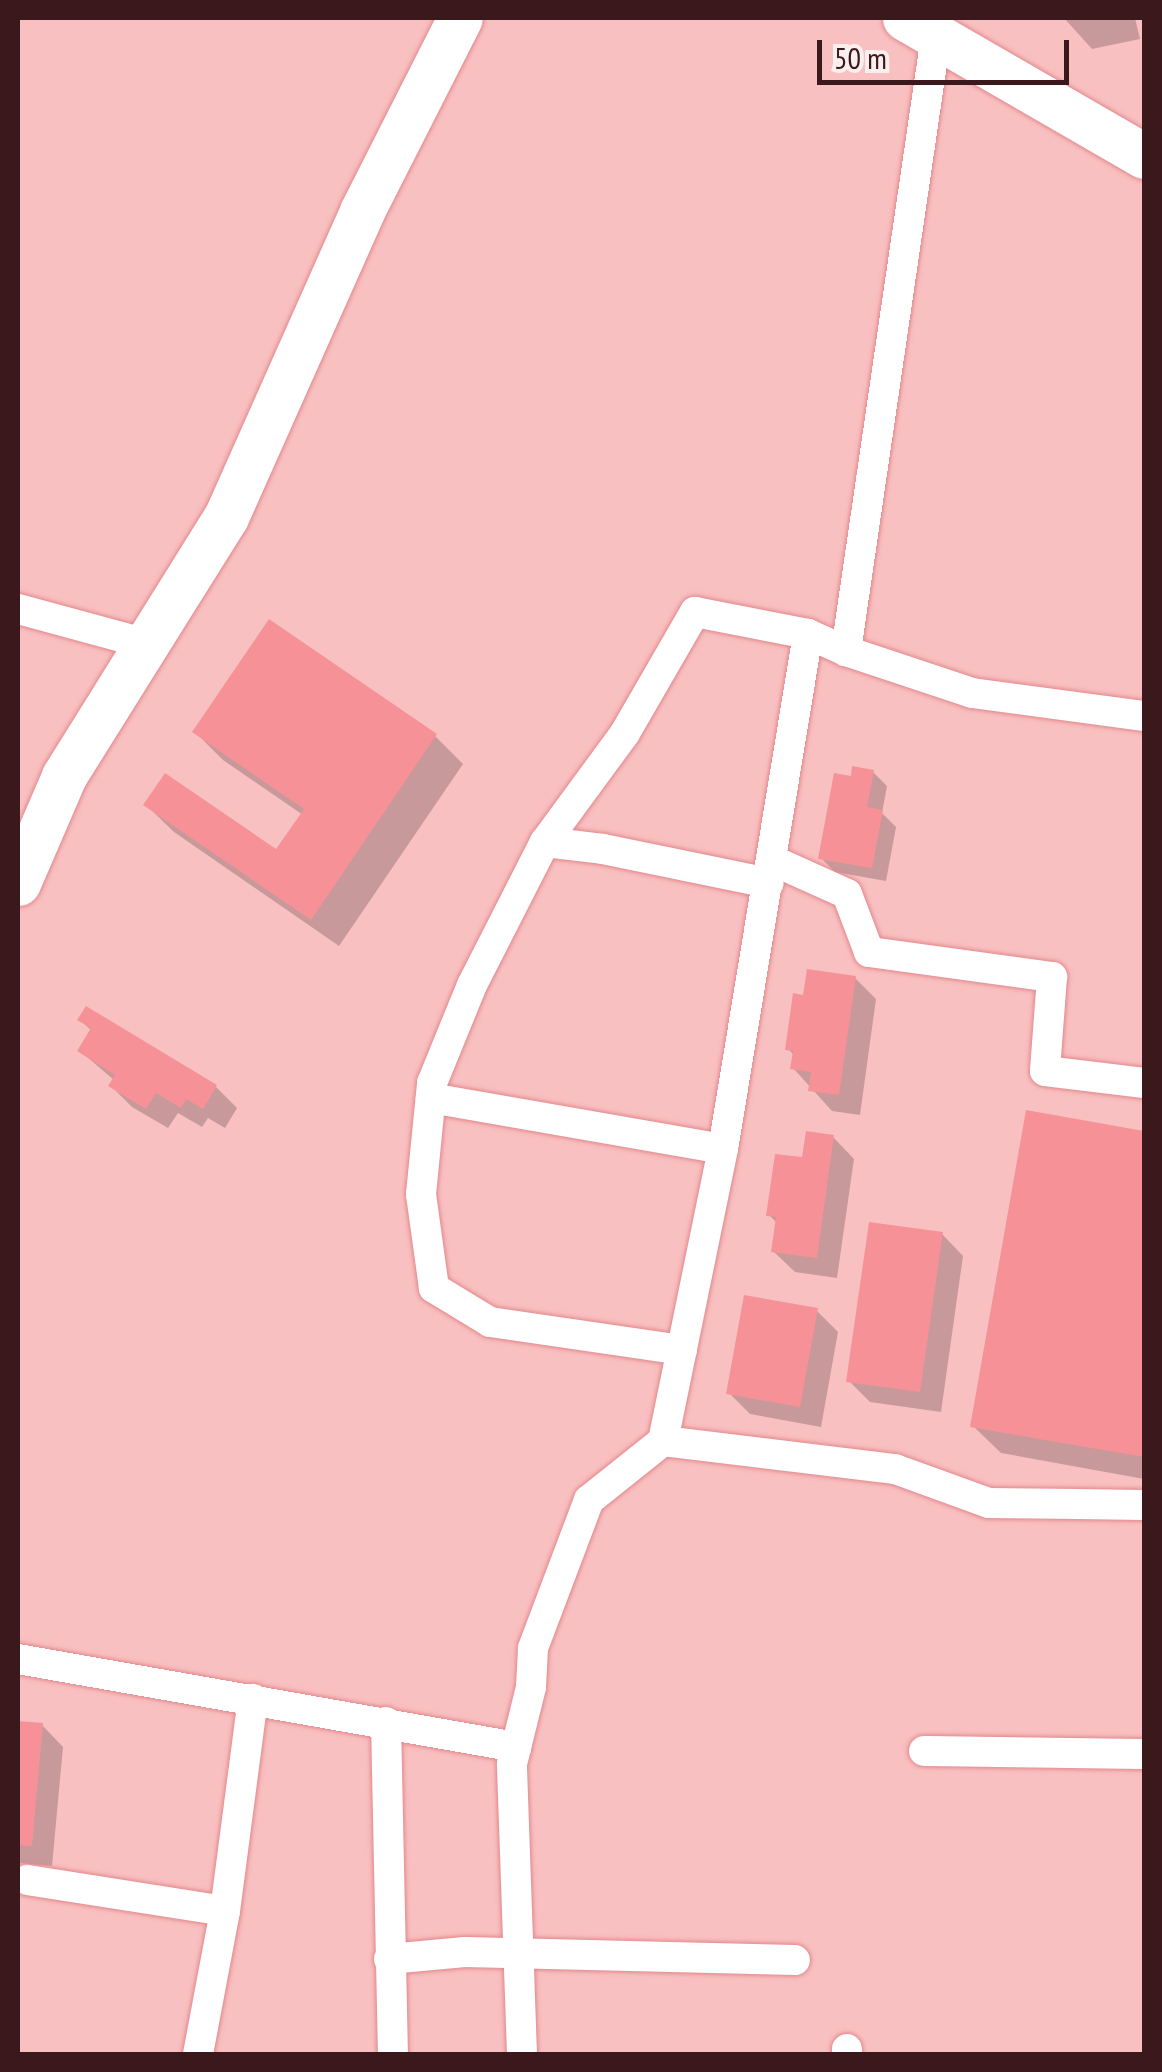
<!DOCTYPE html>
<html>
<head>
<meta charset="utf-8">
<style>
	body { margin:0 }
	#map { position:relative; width:1162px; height:2072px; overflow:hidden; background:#f9c0c1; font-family:"PT Sans Narrow",sans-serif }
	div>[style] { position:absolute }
	.shadow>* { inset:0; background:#0003 }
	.building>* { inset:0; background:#f69297 }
	.roads { filter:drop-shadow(0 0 2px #e2888c) drop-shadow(0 0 2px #e2888c) }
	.street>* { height:30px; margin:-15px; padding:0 15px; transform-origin:15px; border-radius:15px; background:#fff }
	.secondary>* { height:45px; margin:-22.5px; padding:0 22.5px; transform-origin:22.5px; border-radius:22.5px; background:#fff }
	span { translate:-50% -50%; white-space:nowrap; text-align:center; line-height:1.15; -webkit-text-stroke:8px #f9efef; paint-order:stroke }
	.frame { position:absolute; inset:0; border:20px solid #3b181b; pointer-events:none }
	.scale { position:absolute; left:817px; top:40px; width:252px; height:45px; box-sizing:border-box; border:5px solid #3b181b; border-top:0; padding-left:12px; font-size:30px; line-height:35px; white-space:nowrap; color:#3b181b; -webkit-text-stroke:8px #f9efef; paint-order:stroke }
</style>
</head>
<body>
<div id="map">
	<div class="shadow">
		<i style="clip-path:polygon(1064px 18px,1135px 18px,1140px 39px,1092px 49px)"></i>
		<i style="clip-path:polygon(270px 623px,435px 736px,463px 764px,339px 946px,174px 832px,146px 805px,277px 852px,303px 815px,223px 760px,195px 732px)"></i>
		<i style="clip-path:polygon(873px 772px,887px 786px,882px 813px,896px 827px,886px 881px,835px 872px,821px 858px,853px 779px)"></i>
		<i style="clip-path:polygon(855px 978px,876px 999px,860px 1115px,832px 1111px,793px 1068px,795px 1056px,788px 1049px,805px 998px)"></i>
		<i style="clip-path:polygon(80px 1020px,216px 1087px,237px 1108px,225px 1128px,208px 1118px,202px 1127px,178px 1113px,168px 1128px,132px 1107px,111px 1086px,114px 1080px,80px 1051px,92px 1031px)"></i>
		<i style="clip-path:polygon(1028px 1113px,1144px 1133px,1144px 1479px,1001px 1453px,973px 1426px)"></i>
		<i style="clip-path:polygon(833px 1137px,854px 1159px,837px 1278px,795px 1272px,773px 1251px,777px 1223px,769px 1215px,804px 1160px)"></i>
		<i style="clip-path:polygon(942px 1234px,963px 1256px,941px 1412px,870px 1402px,849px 1381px)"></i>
		<i style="clip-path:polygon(816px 1310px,838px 1332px,821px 1427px,750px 1414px,729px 1393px)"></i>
		<i style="clip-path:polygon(18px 1723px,42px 1725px,63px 1747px,52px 1866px,18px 1863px)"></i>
	</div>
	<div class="building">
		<i style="clip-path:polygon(269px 619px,437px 734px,311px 920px,143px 805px,165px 773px,276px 849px,304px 809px,192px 732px)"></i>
		<i style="clip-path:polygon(852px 766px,874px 770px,867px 807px,883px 810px,872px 868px,818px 859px,834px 773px,851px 776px)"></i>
		<i style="clip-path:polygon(807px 969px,856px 976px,839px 1095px,808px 1091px,811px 1072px,790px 1069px,793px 1051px,785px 1050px,793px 993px,803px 995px)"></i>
		<i style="clip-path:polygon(86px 1006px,217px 1085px,203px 1109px,186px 1099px,181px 1108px,156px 1093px,146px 1109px,108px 1086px,115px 1075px,77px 1051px,91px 1028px,77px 1020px)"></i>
		<i style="clip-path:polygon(1026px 1110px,1144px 1131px,1144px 1457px,970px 1427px)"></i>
		<i style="clip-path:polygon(806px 1131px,834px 1135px,817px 1258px,771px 1252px,776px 1217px,766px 1216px,775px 1154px,802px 1157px)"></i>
		<i style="clip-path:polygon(869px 1222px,943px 1232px,920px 1392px,846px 1382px)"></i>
		<i style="clip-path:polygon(744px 1295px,818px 1308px,800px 1407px,726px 1394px)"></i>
		<i style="clip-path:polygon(18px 1721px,43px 1723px,32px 1846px,18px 1845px)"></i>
	</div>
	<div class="roads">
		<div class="street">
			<i style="left:936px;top:36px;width:622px;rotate:98.33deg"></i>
			<i style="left:846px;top:651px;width:133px;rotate:18.4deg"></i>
			<i style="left:972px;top:693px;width:174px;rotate:7.6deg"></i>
			<i style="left:18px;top:609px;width:134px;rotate:15.2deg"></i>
			<i style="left:545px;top:842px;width:135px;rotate:-53.7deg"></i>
			<i style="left:625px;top:733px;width:140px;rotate:-60deg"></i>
			<i style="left:695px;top:612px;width:115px;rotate:11deg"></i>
			<i style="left:774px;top:861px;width:80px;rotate:24.3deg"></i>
			<i style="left:847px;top:894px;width:62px;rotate:69.2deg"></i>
			<i style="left:869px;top:952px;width:185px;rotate:7.8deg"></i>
			<i style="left:1052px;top:977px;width:94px;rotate:94.3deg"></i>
			<i style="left:1045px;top:1071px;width:100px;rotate:6.9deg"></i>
			<i style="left:431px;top:1098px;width:296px;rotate:9.9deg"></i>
			<i style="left:682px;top:1350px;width:194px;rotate:-171.7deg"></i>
			<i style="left:490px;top:1322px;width:66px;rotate:-148.7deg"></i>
			<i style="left:434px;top:1288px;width:95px;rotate:-97.9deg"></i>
			<i style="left:421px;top:1194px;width:112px;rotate:-84.3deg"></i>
			<i style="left:432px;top:1083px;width:106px;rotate:-67.8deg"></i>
			<i style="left:472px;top:985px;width:161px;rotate:-63deg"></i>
			<i style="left:545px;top:842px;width:58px;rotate:6.9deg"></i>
			<i style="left:603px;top:849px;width:169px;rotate:11.6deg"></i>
			<i style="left:663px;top:1441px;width:298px;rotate:-78.4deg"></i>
			<i style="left:723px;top:1149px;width:522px;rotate:-80.63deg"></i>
			<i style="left:808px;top:634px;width:42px;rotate:24.1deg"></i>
			<i style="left:18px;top:1659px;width:506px;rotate:10.02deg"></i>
			<i style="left:386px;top:1722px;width:332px;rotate:88.8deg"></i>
			<i style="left:924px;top:1751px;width:220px;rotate:0.8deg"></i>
			<i style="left:27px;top:1880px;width:200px;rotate:8.9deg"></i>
			<i style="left:389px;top:1959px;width:76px;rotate:-5.3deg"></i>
			<i style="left:465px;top:1952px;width:330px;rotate:1.4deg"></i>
			<i style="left:198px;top:2054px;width:146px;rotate:-79.3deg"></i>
			<i style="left:225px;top:1911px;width:214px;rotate:-82.5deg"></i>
			<i style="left:522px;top:2054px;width:290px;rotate:-92deg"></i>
			<i style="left:512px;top:1764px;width:79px;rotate:-76.1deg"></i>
			<i style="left:531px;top:1687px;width:39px;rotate:-87deg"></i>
			<i style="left:533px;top:1648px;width:158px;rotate:-69.3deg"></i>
			<i style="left:589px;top:1500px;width:95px;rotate:-38.6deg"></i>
			<i style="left:663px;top:1441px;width:234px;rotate:6.9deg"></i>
			<i style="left:895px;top:1469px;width:100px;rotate:19.9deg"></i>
			<i style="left:989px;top:1503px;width:155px;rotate:0.7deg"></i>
			<i style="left:847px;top:2054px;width:5px;rotate:-90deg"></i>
		</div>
		<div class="secondary">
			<i style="left:905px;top:18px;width:276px;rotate:30deg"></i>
			<i style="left:18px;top:883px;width:116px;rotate:-66.7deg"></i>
			<i style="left:64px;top:776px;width:305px;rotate:-58deg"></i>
			<i style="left:226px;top:517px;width:335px;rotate:-66deg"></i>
			<i style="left:362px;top:211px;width:216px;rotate:-63.1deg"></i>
		</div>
	</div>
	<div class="frame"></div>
	<div class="scale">50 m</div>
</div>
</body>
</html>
